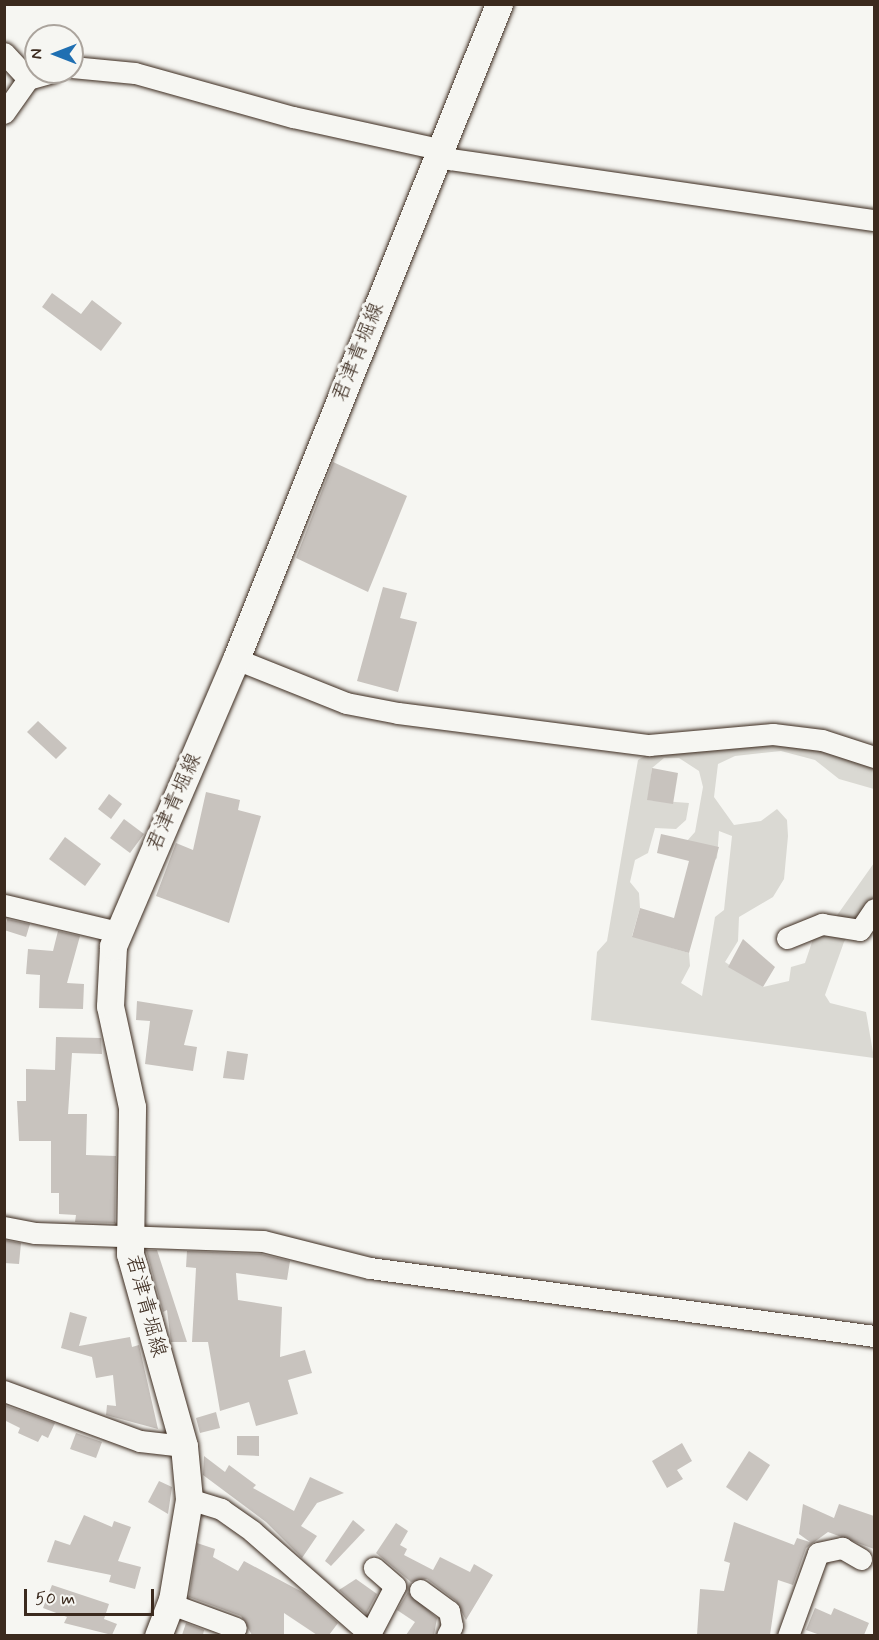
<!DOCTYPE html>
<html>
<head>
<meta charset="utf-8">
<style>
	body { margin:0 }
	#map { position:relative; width:879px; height:1640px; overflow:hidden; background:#f6f6f2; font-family:Mynerve,"Klee One",sans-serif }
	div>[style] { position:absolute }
	.green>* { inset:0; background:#dad9d3 }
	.building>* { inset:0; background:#c8c3be }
	.roads { filter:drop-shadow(0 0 2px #3b2a1e) drop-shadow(0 0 2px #3b2a1e) }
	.minor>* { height:21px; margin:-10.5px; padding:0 10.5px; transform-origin:10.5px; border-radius:10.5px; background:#f6f6f2 }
	.major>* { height:27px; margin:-13.5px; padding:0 13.5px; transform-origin:13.5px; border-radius:13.5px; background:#f6f6f2 }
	span { translate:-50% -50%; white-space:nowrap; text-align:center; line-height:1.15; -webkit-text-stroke:6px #f6f6f2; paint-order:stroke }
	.street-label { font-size:21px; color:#3b2a1e }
	.frame { position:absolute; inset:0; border:6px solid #3b2a1e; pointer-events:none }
	.north { position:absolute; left:24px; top:24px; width:60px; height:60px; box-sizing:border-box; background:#f6f6f2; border:2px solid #aba49d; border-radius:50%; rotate:270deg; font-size:16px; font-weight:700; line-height:24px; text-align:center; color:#3b2a1e }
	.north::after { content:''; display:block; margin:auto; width:21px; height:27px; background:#1f6fb2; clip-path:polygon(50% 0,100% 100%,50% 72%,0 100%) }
	.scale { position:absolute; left:24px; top:1589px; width:130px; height:27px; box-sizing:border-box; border:3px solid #3b2a1e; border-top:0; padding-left:8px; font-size:18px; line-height:21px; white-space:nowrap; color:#3b2a1e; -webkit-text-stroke:4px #f6f6f2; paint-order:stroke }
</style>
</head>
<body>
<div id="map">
	<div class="green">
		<i style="clip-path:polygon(evenodd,777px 738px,874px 767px,874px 789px,839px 779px,815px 760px,781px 751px,735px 756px,718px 764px,714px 797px,734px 825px,761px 821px,777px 809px,787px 820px,788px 836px,784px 879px,773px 897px,739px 917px,738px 941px,725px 962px,763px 987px,789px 981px,791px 967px,805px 963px,814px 936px,833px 921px,874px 863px,874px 896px,844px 942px,825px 995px,830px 1003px,866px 1012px,874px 1058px,591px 1020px,597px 952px,607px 941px,638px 760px,648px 754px,777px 738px,664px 758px,679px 758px,699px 771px,703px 787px,695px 832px,687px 841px,711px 864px,717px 858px,719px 831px,732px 836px,724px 910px,715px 917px,702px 996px,681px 983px,690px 966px,689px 953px,632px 936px,640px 908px,639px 893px,630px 882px,635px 860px,648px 853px,655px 828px,676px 829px,686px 820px,689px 803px,648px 800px,652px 768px,664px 758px)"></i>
	</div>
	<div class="building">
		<i style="clip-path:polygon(52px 293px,81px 314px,92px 300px,122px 323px,101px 351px,42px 307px)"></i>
		<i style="clip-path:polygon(333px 462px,407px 496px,368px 592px,296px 558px)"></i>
		<i style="clip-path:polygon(383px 587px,407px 593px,400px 618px,417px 622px,398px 692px,357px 681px)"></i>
		<i style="clip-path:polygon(38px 721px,67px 748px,56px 759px,27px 732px)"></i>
		<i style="clip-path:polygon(652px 768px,678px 773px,673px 804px,647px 800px)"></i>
		<i style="clip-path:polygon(206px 792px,240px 800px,238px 810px,261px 816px,229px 923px,156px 896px,176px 843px,193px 850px)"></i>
		<i style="clip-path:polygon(109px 794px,122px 804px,111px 819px,98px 809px)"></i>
		<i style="clip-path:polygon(124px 819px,144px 834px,130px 853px,110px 838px)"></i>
		<i style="clip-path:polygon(661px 834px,719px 847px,689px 953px,632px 937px,640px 908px,674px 918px,689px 861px,657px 853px)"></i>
		<i style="clip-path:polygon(65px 837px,101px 864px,85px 886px,49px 859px)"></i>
		<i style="clip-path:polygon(7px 919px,30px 924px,26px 937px,4px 930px)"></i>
		<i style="clip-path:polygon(58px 931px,80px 936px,67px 983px,84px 984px,83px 1009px,39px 1008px,40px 975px,26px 974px,28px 949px,53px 951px)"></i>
		<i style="clip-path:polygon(743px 939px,775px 967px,763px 987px,728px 967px)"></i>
		<i style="clip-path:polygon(137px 1001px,193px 1010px,184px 1045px,197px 1047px,193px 1071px,145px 1064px,150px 1021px,136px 1020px)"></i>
		<i style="clip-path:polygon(56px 1037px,101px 1038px,102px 1054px,72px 1053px,68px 1114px,87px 1114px,86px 1155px,116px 1156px,115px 1223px,75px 1222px,76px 1215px,59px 1214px,59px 1193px,51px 1193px,51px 1141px,19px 1141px,17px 1101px,26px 1101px,26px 1069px,55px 1070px)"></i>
		<i style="clip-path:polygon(227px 1051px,248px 1054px,244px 1080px,223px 1078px)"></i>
		<i style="clip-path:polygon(4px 1240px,21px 1243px,19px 1264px,4px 1263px)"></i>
		<i style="clip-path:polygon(146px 1250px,157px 1250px,187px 1342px,171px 1342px,167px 1310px,163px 1312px)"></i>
		<i style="clip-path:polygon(187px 1251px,261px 1254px,290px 1261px,287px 1280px,236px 1273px,238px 1300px,282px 1307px,280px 1357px,305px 1350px,312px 1373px,288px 1380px,298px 1414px,256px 1426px,249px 1402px,220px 1411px,208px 1342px,192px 1342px,196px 1268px,186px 1267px)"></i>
		<i style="clip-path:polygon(70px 1312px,87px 1317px,79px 1346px,130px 1337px,132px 1347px,139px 1345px,158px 1429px,106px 1415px,107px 1405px,116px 1406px,113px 1375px,96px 1378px,92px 1357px,61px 1348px)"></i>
		<i style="clip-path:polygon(4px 1405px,55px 1423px,48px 1438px,42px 1435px,38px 1442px,18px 1433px,20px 1428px,4px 1420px)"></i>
		<i style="clip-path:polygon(216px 1412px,220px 1428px,200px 1433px,196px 1418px)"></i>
		<i style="clip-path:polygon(76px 1433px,102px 1442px,96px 1458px,70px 1449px)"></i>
		<i style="clip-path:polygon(237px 1436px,259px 1436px,259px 1456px,237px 1455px)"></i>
		<i style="clip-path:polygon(682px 1443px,692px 1461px,677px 1470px,683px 1479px,667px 1488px,652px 1461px)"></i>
		<i style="clip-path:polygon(749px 1451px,770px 1465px,747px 1501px,726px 1487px)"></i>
		<i style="clip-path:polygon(204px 1456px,225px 1472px,229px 1465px,256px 1485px,253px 1488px,294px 1511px,310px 1477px,344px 1493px,317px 1503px,301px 1526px,317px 1536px,302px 1558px,266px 1522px,203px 1475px)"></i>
		<i style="clip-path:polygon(159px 1481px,172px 1487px,168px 1514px,148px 1502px)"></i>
		<i style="clip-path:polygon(803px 1504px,834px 1518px,839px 1504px,874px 1516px,874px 1549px,828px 1532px,806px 1548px,793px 1585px,778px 1580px,770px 1635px,697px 1635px,700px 1589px,724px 1591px,730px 1563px,724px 1561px,734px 1522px,794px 1545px,797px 1538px,810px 1542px,799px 1534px)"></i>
		<i style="clip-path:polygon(84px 1515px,112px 1527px,114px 1521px,131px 1527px,118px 1561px,141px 1567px,135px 1589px,109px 1582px,111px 1575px,47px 1562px,55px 1540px,70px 1545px)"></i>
		<i style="clip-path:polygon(353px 1520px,365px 1530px,331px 1566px,325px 1561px)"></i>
		<i style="clip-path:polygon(396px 1523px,408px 1531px,400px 1545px,407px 1549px,404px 1555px,433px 1570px,440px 1557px,470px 1572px,474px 1564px,493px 1575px,466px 1620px,456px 1601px,427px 1579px,411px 1582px,376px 1553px)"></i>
		<i style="clip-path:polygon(197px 1543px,215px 1549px,213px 1557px,238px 1571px,244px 1561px,304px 1593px,338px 1623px,329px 1635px,317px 1635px,284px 1613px,284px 1635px,252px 1635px,241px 1616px,189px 1597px)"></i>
		<i style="clip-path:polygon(356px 1579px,377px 1594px,366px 1614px,339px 1590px)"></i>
		<i style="clip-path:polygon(52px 1585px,109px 1604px,104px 1619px,117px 1624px,112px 1635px,64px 1623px,67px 1617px,43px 1608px)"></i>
		<i style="clip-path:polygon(408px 1592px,437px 1618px,434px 1635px,406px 1635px,415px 1622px,397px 1610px)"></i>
		<i style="clip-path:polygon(815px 1608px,831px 1615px,834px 1608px,869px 1623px,864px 1635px,820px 1635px,806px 1630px)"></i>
		<i style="clip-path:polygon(186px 1623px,204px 1630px,203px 1635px,182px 1635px)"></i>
	</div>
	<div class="roads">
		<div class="minor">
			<i style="left:4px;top:53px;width:35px;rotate:47deg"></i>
			<i style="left:72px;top:67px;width:63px;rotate:5.4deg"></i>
			<i style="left:135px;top:73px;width:164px;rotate:15.6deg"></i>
			<i style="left:293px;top:117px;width:148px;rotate:12.4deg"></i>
			<i style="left:438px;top:149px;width:16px;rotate:40deg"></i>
			<i style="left:450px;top:159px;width:428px;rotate:8.2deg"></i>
			<i style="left:4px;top:113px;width:42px;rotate:-54.8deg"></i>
			<i style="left:28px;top:79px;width:25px;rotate:-16deg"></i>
			<i style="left:236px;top:659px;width:118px;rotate:21.8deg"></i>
			<i style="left:346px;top:703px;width:53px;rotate:10.9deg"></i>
			<i style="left:398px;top:713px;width:253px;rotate:7.3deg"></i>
			<i style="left:649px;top:745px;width:124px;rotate:-5.1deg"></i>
			<i style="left:773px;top:734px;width:49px;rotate:7deg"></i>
			<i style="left:822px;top:740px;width:55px;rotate:18.1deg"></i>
			<i style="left:4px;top:905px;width:116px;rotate:13.4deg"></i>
			<i style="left:787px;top:938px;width:38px;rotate:-22deg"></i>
			<i style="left:822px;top:924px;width:38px;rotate:9deg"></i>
			<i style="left:860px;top:930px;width:25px;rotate:-56deg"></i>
			<i style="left:4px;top:1227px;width:32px;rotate:11deg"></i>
			<i style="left:35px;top:1233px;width:228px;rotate:2deg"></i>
			<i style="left:263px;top:1241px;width:110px;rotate:14.2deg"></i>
			<i style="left:370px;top:1268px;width:509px;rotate:7.68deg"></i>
			<i style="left:4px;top:1391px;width:145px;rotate:20.2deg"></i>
			<i style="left:140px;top:1441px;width:44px;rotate:6.5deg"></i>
			<i style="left:189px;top:1499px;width:34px;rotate:17deg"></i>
			<i style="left:221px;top:1509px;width:38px;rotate:35deg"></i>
			<i style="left:252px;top:1531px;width:159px;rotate:41.2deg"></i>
			<i style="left:420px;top:1590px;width:36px;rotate:36deg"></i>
			<i style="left:449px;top:1611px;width:15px;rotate:79deg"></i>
			<i style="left:452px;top:1626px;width:11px;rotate:117deg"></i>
			<i style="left:171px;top:1604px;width:69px;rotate:20.3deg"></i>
			<i style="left:370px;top:1634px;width:54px;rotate:-62.5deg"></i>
			<i style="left:395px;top:1586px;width:28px;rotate:-139deg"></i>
			<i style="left:788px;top:1636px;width:88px;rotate:-70.1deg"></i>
			<i style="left:818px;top:1553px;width:25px;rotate:-12deg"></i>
			<i style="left:842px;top:1548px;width:22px;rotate:30deg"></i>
		</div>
		<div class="major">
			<i style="left:158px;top:1636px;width:39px;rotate:-69deg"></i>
			<i style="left:172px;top:1600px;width:102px;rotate:-80.4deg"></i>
			<i style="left:189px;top:1499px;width:53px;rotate:-95.4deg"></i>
			<i style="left:184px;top:1446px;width:199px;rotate:-105.7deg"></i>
			<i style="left:130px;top:1254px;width:147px;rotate:-89.2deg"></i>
			<i style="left:132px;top:1107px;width:103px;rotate:-102.3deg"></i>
			<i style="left:110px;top:1006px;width:60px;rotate:-87.1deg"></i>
			<i style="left:113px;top:946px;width:312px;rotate:-66.8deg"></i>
			<i style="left:236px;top:659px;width:706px;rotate:-68.12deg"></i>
		</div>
	</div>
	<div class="street-label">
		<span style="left:358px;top:352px;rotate:-68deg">君津青堀線</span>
		<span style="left:174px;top:802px;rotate:-66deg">君津青堀線</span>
		<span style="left:146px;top:1306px;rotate:75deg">君津青堀線</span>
	</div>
	<div class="frame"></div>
	<div class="north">N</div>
	<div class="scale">50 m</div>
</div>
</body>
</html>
